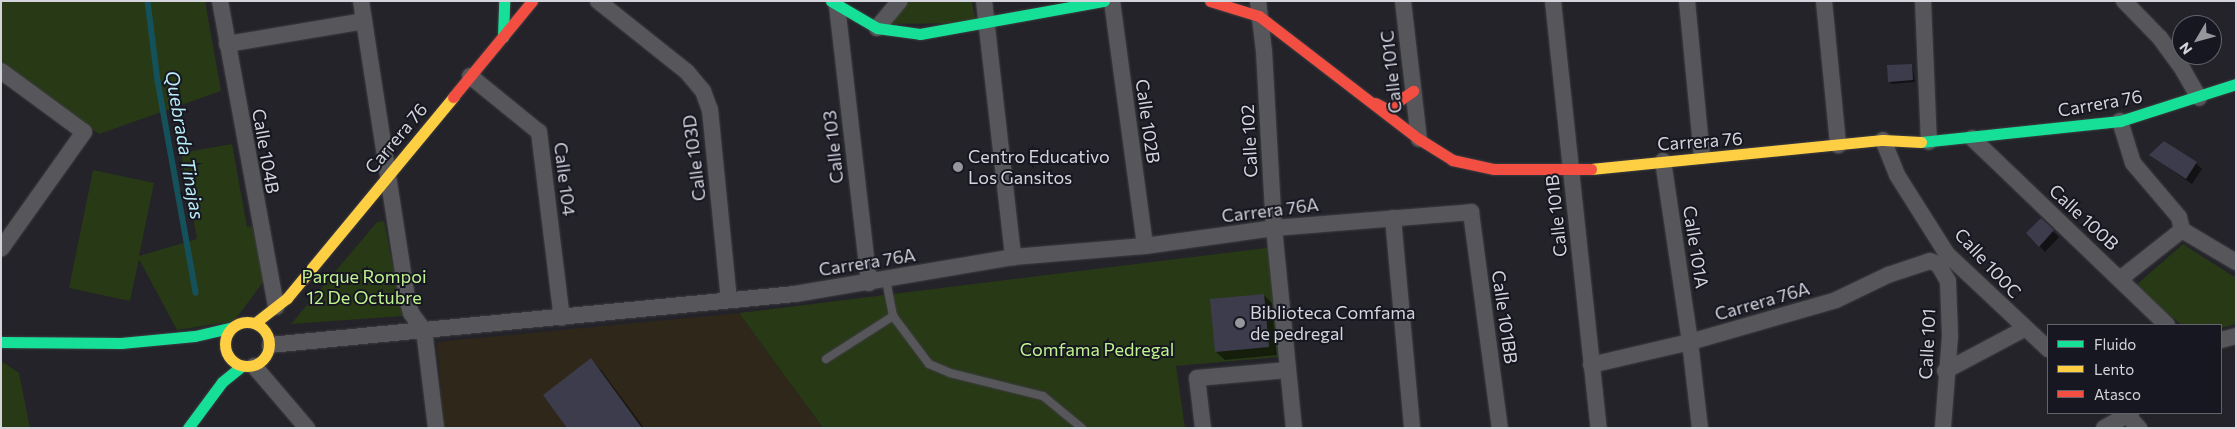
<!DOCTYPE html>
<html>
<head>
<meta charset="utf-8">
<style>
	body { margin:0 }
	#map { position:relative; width:2237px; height:429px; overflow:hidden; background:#232329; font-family:Commissioner,sans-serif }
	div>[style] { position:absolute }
	.education>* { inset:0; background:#2e271a }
	.green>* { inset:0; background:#283916 }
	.shadow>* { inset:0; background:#0007 }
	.stream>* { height:5.5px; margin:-2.75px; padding:0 2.75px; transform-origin:2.75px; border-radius:2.75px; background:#15515b }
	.building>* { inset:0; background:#3d3c4c }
	.roads { filter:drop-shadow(0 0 1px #3d3d42) drop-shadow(0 0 1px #3d3d42) }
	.lane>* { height:8px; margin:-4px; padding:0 4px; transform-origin:4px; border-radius:4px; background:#57575b }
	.street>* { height:16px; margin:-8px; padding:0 8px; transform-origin:8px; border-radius:8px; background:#57575b }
	.fast>* { height:11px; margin:-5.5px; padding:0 5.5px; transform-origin:5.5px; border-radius:5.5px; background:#16e098 }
	.slow>* { height:11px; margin:-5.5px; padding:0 5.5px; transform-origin:5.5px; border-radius:5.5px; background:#ffcf43 }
	.slow>.ring { margin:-5.5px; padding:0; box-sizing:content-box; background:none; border:11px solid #ffcf43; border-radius:50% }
	.jam>* { height:11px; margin:-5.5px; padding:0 5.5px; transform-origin:5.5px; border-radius:5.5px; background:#f24e42 }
	.dots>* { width:14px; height:14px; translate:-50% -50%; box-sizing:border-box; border:2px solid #171722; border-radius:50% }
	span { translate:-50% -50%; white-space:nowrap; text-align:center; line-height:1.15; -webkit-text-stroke:4px #171722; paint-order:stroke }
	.street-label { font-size:18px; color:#d4d5dc }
	.poi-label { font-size:18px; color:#d4d5dc }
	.left { translate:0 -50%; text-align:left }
	.park-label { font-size:18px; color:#c0f38f }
	.water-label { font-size:19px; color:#b7ecf5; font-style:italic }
	.frame { position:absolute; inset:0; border:2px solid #d4d5dc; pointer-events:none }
	.legend { position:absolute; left:2047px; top:324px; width:175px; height:90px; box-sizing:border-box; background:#171722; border:1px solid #63636c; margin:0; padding:6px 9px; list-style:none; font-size:15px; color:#d4d5dc }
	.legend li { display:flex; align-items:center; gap:10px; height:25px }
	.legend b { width:25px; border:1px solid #63636c }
	.north { position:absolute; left:2172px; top:15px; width:50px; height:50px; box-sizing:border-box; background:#171722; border:1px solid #63636c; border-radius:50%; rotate:233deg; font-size:14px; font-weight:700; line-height:20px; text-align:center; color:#d4d5dc }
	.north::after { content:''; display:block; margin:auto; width:18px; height:22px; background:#96979d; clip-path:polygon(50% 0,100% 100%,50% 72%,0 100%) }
</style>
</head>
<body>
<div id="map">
	<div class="education">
		<i style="clip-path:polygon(739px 313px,823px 428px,444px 428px,437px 342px)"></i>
	</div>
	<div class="green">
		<i style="clip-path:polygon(1px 1px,205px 1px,221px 91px,99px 134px,32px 87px,1px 71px)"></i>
		<i style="clip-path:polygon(906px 1px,972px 1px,976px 23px,886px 24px)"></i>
		<i style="clip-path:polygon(232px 144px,247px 227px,252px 226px,267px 277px,234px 321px,177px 330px,139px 259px,130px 301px,69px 288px,93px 170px,154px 183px,139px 256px,197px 239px,181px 153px)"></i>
		<i style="clip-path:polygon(384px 221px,403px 316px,291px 324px,377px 222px)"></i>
		<i style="clip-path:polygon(2183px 244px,2236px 278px,2236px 324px,2221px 328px,2221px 325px,2182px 325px,2134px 287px)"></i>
		<i style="clip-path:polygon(1274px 247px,1289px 356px,1176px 366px,1185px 428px,823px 428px,739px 313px)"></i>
		<i style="clip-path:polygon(1px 361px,19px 373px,30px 428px,1px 428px)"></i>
	</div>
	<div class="shadow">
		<i style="clip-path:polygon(1912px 65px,1915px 82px,1892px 84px,1889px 81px)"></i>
		<i style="clip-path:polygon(2150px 155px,2196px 163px,2202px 169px,2192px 184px)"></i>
		<i style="clip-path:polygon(2041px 220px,2059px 237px,2045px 252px,2028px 233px)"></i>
		<i style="clip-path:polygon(1264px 295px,1272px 303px,1277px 355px,1225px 360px,1216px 352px)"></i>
		<i style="clip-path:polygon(591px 360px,601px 370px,644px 428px,569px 428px)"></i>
	</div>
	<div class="stream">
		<i style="left:148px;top:1px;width:81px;rotate:82.9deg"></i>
		<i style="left:158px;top:81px;width:215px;rotate:79.8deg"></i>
	</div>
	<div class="building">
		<i style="clip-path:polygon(1912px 64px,1913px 80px,1888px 82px,1887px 65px)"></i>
		<i style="clip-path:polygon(2164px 141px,2197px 162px,2186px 179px,2149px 155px)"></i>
		<i style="clip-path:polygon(2041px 218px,2054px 230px,2039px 247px,2026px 233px)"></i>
		<i style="clip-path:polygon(1264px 294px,1269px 347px,1215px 352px,1210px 299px)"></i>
		<i style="clip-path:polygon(591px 358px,642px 428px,567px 428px,543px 395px)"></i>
	</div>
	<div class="roads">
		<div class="lane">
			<i style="left:886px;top:280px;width:37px;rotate:79deg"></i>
			<i style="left:893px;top:316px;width:60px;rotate:53.1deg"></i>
			<i style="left:929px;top:364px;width:23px;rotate:23deg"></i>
			<i style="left:950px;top:373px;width:96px;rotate:13.9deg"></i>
			<i style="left:1043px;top:396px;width:50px;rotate:39.4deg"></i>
			<i style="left:826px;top:359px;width:80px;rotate:-32.7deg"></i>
		</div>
		<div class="street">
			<i style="left:220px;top:1px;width:311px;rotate:79.6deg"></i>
			<i style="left:361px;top:1px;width:302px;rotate:81.2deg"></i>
			<i style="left:407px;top:299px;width:15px;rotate:74deg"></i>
			<i style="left:411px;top:313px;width:21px;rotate:53deg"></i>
			<i style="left:424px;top:330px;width:99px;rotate:83deg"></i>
			<i style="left:598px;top:1px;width:114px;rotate:38.6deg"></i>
			<i style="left:687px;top:72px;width:25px;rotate:50deg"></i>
			<i style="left:703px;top:91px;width:20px;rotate:70deg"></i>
			<i style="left:710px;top:110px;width:191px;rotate:84.3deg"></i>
			<i style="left:984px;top:1px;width:258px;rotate:83.5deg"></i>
			<i style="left:1112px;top:1px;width:247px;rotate:82.3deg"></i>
			<i style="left:1258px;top:1px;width:50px;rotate:83.2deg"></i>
			<i style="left:1264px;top:51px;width:177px;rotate:86.8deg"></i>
			<i style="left:1274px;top:228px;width:201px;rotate:84.3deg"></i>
			<i style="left:1403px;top:1px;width:139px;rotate:83.4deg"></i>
			<i style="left:1553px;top:1px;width:429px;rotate:83.9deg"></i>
			<i style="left:1687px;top:1px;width:156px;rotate:84.5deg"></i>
			<i style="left:1824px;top:1px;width:145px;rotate:84.4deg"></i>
			<i style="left:1923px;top:1px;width:141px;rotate:87.6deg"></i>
			<i style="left:2124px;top:1px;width:52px;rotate:45.8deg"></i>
			<i style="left:2160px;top:38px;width:39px;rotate:54deg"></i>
			<i style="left:2183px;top:70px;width:32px;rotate:60deg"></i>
			<i style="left:837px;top:6px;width:279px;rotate:83.4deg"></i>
			<i style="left:877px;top:28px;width:35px;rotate:-50deg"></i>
			<i style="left:227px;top:44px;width:139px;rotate:-9.5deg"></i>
			<i style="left:1px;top:71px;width:103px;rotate:36.3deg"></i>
			<i style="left:84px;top:132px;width:143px;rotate:125.4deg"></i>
			<i style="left:470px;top:76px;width:89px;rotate:39.1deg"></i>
			<i style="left:539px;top:132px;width:187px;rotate:83deg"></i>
			<i style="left:2120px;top:121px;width:44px;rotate:72.8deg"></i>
			<i style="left:2133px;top:163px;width:71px;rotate:49.6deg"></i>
			<i style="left:2179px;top:217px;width:13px;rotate:77deg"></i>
			<i style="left:2182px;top:230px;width:63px;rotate:30.7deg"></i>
			<i style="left:1972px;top:138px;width:270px;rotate:43.8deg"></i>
			<i style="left:1883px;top:140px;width:38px;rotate:68deg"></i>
			<i style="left:1897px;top:175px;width:93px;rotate:57.7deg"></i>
			<i style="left:1947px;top:254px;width:139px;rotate:43.2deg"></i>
			<i style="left:1663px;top:161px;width:183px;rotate:81.5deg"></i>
			<i style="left:1690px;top:342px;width:87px;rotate:83.4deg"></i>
			<i style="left:1393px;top:218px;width:211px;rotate:84.8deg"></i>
			<i style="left:2120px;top:279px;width:79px;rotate:-38.3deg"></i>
			<i style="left:2221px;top:340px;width:16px;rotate:-15deg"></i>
			<i style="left:270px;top:345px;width:527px;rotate:-5.55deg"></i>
			<i style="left:795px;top:294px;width:221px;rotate:-9.6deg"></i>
			<i style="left:1013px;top:257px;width:132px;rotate:-4.8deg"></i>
			<i style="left:1145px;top:246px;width:130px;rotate:-7.9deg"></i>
			<i style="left:1274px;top:228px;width:198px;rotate:-4.6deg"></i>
			<i style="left:1471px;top:212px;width:218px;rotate:82.4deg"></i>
			<i style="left:1591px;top:365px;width:102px;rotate:-13.1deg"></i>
			<i style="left:1690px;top:342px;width:152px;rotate:-16deg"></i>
			<i style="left:1836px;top:300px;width:58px;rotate:-25.7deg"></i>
			<i style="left:1888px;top:275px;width:44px;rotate:-18.4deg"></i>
			<i style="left:1930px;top:261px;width:9px;rotate:21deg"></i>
			<i style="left:1938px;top:264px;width:20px;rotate:60deg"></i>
			<i style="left:1948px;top:281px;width:55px;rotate:87.9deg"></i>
			<i style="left:1950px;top:336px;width:92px;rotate:94.4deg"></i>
			<i style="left:254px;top:366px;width:82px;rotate:49.5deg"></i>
			<i style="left:1945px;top:371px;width:89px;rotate:-28deg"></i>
			<i style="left:2125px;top:413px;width:21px;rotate:47deg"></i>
			<i style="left:1203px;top:428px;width:50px;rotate:-96.8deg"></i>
			<i style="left:1197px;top:378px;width:91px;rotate:-5deg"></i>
			<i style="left:2104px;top:428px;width:31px;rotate:-29deg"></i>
		</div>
		<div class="fast">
			<i style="left:831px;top:1px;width:53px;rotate:30.4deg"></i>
			<i style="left:877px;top:28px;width:43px;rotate:7.9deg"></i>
			<i style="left:920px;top:34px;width:187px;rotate:-10.2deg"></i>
			<i style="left:503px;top:37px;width:36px;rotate:-88deg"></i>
			<i style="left:1921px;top:142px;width:200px;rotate:-6deg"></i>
			<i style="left:2120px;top:121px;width:122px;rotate:-17.7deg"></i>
			<i style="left:1px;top:342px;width:120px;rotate:0.5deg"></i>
			<i style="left:121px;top:343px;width:74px;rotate:-5.4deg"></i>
			<i style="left:195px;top:336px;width:37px;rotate:-13deg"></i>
			<i style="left:188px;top:428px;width:57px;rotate:-53.5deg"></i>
			<i style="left:222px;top:382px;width:26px;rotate:-39deg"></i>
		</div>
		<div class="slow">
			<i style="left:1591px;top:169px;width:293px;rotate:-5.7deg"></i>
			<i style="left:1883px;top:140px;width:38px;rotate:3deg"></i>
			<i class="ring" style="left:225px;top:322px;width:33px;height:33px"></i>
			<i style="left:255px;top:323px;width:41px;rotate:-38deg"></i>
			<i style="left:287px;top:298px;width:261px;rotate:-50.4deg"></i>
		</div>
		<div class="jam">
			<i style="left:1210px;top:1px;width:51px;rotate:17deg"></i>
			<i style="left:1259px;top:16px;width:202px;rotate:37.6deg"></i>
			<i style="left:1419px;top:139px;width:39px;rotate:32deg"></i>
			<i style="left:1452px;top:160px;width:43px;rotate:12.1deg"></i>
			<i style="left:1494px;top:169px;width:97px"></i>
			<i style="left:453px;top:97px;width:124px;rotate:-50.5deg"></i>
			<i style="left:1375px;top:103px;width:13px;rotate:27deg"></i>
			<i style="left:1387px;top:109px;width:32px;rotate:-35deg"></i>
		</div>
	</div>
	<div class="dots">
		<i style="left:958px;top:167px;background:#96979d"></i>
		<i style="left:1240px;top:323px;background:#96979d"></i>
	</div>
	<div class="street-label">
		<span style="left:1391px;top:72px;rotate:-96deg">Calle 101C</span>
		<span style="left:2100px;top:103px;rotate:-10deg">Carrera 76</span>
		<span style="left:1148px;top:121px;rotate:82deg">Calle 102B</span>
		<span style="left:396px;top:138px;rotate:-50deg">Carrera 76</span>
		<span style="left:1249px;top:141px;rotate:-93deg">Calle 102</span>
		<span style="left:1700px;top:141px;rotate:-4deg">Carrera 76</span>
		<span style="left:833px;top:147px;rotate:-96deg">Calle 103</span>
		<span style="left:266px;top:151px;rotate:80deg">Calle 104B</span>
		<span style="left:694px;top:158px;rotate:-97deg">Calle 103D</span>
		<span style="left:565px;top:179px;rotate:83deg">Calle 104</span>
		<span style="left:1270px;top:210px;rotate:-7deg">Carrera 76A</span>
		<span style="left:1556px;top:216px;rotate:-96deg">Calle 101B</span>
		<span style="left:2084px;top:217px;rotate:43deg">Calle 100B</span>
		<span style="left:1696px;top:247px;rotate:81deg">Calle 101A</span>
		<span style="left:867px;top:262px;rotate:-9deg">Carrera 76A</span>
		<span style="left:1988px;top:263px;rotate:47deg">Calle 100C</span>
		<span style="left:1762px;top:301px;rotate:-16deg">Carrera 76A</span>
		<span style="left:1505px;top:317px;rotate:82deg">Calle 101BB</span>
		<span style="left:1927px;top:344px;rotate:-87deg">Calle 101</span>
	</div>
	<div class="poi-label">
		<span class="left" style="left:968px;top:167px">Centro Educativo<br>Los Gansitos</span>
		<span class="left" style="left:1250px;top:323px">Biblioteca Comfama<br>de pedregal</span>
	</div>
	<div class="park-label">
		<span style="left:364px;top:287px">Parque Rompoi<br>12 De Octubre</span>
		<span style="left:1097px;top:349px">Comfama Pedregal</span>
	</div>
	<div class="water-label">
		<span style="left:185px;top:145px;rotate:80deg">Quebrada Tinajas</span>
	</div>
	<div class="frame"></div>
	<ul class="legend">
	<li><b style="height:6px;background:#16e098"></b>Fluido</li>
	<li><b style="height:6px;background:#ffcf43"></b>Lento</li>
	<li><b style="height:6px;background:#f24e42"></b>Atasco</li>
	</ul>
	<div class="north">N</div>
</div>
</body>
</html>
